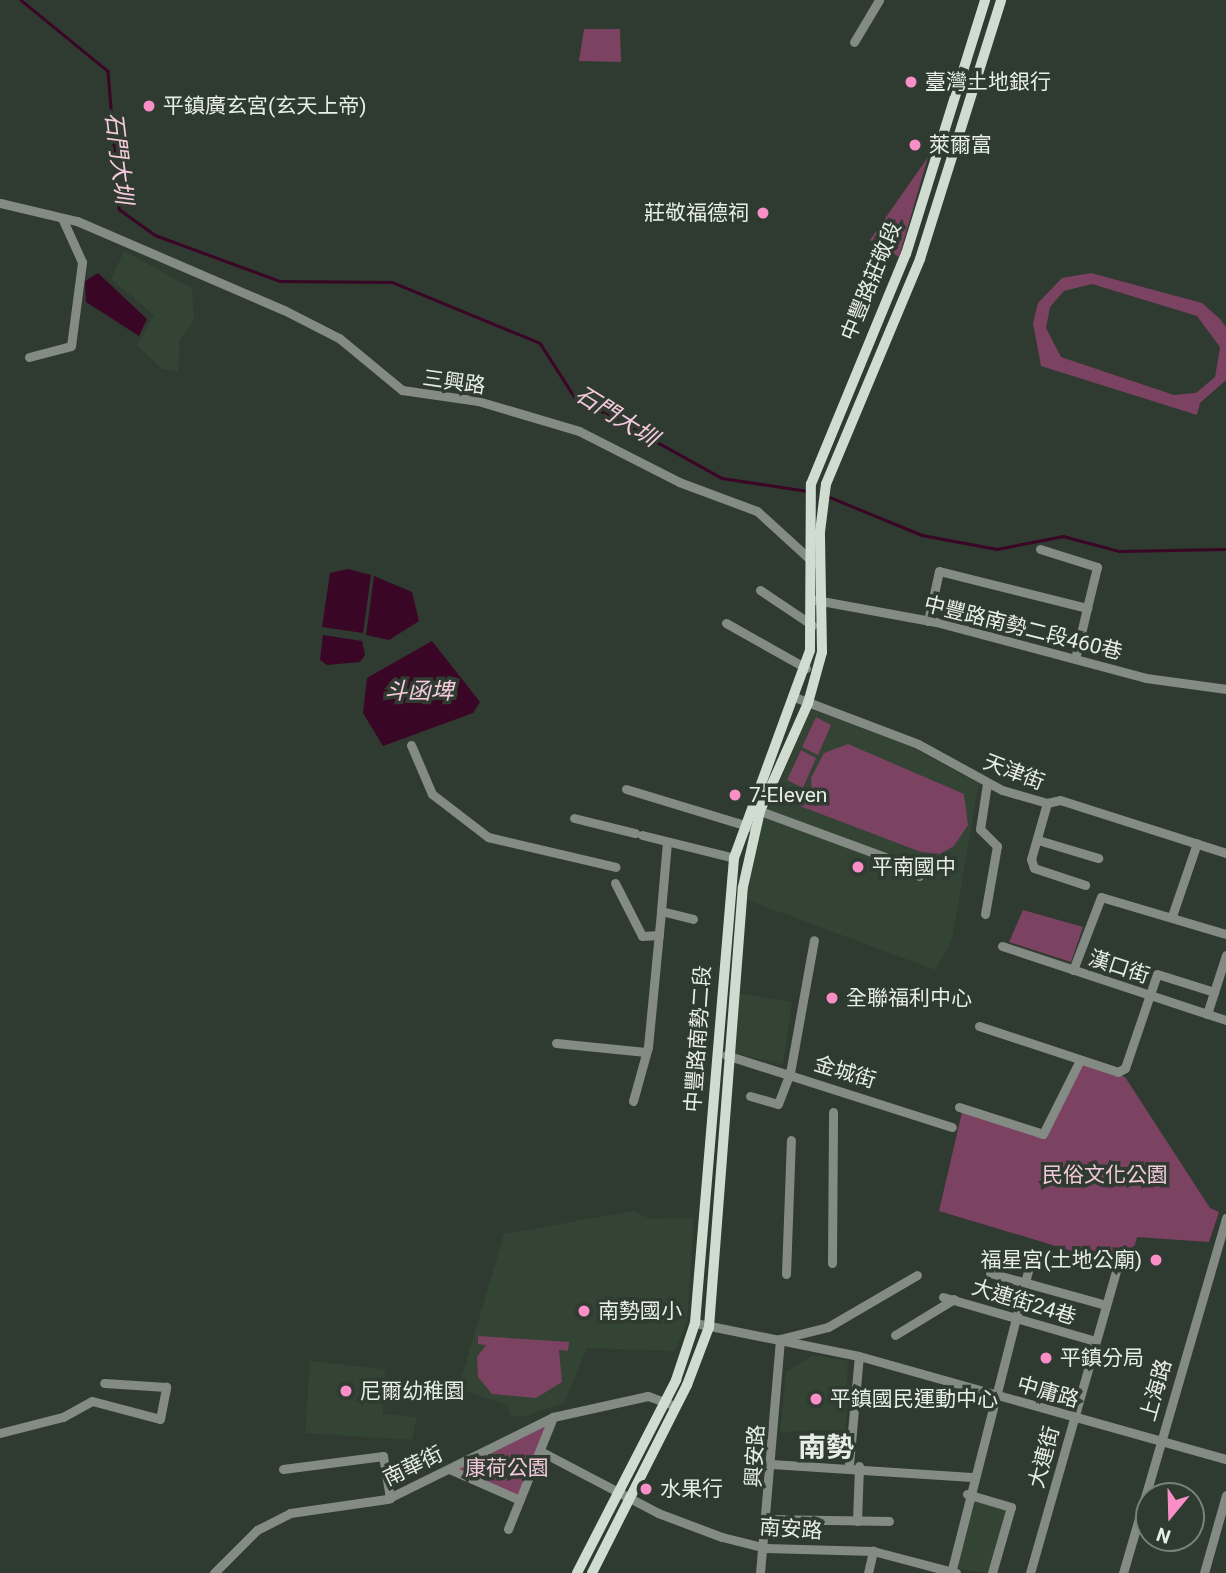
<!DOCTYPE html>
<html>
<head>
<meta charset="utf-8">
<style>
	body { margin:0 }
	#map { position:relative; width:1226px; height:1573px; overflow:hidden; background:#2f3a30; font-family:Roboto,"Noto Sans TC",sans-serif }
	div>[style] { position:absolute }
	.built>* { inset:0; background:#334334 }
	.green>* { inset:0; background:#7c4261 }
	.water>* { inset:0; background:#3a0626 }
	.stream>* { height:2.5px; margin:-1.25px; padding:0 1.25px; transform-origin:1.25px; border-radius:1.25px; background:#3a0626 }
	.minor>* { height:9px; margin:-4.5px; padding:0 4.5px; transform-origin:4.5px; border-radius:4.5px; background:#848a84 }
	.major>* { height:10px; margin:-5px; padding:0 5px; transform-origin:5px; border-radius:5px; background:#d1dcd1 }
	.dots>* { width:19px; height:19px; translate:-50% -50%; box-sizing:border-box; border:4px solid #2f3a30; border-radius:50% }
	span { translate:-50% -50%; white-space:nowrap; text-align:center; line-height:1.15; -webkit-text-stroke:7px #2f3a30; paint-order:stroke }
	.poi-label { font-size:21px; color:#e7eee7 }
	.left { translate:0 -50%; text-align:left }
	.right { translate:-100% -50%; text-align:right }
	.street-label { font-size:21px; color:#e7eee7 }
	.park-label { font-size:21px; color:#f4c9de }
	.water-label { font-size:23px; color:#f5cadf; font-style:italic }
	.district-label { font-size:28px; color:#e7eee7; font-weight:700 }
	.north { position:absolute; left:1135px; top:1482px; width:70px; height:70px; box-sizing:border-box; background:#2f3a30; border:2px solid #798279; border-radius:50%; rotate:199deg; font-size:19px; font-weight:700; line-height:28px; text-align:center; color:#e7eee7 }
	.north::after { content:''; display:block; margin:auto; width:24px; height:32px; background:#fa8fc8; clip-path:polygon(50% 0,100% 100%,50% 72%,0 100%) }
</style>
</head>
<body>
<div id="map">
	<div class="built">
		<i style="clip-path:polygon(124px 251px,192px 288px,194px 320px,180px 340px,178px 372px,162px 369px,137px 345px,154px 315px,111px 279px)"></i>
		<i style="clip-path:polygon(811px 709px,907px 745px,979px 783px,952px 940px,935px 970px,747px 900px,757px 834px)"></i>
		<i style="clip-path:polygon(736px 993px,792px 1002px,783px 1065px,731px 1052px)"></i>
		<i style="clip-path:polygon(633px 1211px,651px 1219px,694px 1218px,687px 1323px,675px 1351px,587px 1348px,564px 1403px,523px 1417px,509px 1415px,508px 1405px,458px 1389px,504px 1234px)"></i>
		<i style="clip-path:polygon(813px 1355px,848px 1361px,846px 1430px,780px 1432px,786px 1372px)"></i>
		<i style="clip-path:polygon(310px 1361px,385px 1369px,383px 1414px,417px 1417px,412px 1440px,305px 1433px)"></i>
		<i style="clip-path:polygon(971px 1499px,1008px 1507px,990px 1573px,959px 1569px,956px 1562px)"></i>
	</div>
	<div class="green">
		<i style="clip-path:polygon(584px 29px,620px 29px,621px 62px,579px 61px)"></i>
		<i style="clip-path:polygon(928px 157px,899px 257px,870px 240px)"></i>
		<i style="clip-path:polygon(evenodd,1091px 273px,1202px 303px,1220px 319px,1226px 327px,1226px 380px,1200px 403px,1197px 415px,1041px 366px,1033px 323px,1038px 303px,1062px 278px,1091px 273px,1092px 284px,1197px 316px,1220px 347px,1215px 377px,1196px 393px,1174px 395px,1061px 357px,1046px 328px,1050px 307px,1064px 291px,1092px 284px)"></i>
		<i style="clip-path:polygon(816px 717px,831px 725px,818px 755px,802px 747px)"></i>
		<i style="clip-path:polygon(848px 744px,964px 794px,968px 825px,954px 846px,940px 854px,921px 852px,792px 803px,796px 793px,812px 799px,811px 778px,824px 753px)"></i>
		<i style="clip-path:polygon(801px 750px,816px 758px,803px 788px,787px 780px)"></i>
		<i style="clip-path:polygon(1023px 910px,1083px 927px,1071px 962px,1009px 942px)"></i>
		<i style="clip-path:polygon(1083px 1064px,1125px 1077px,1210px 1208px,1219px 1212px,1209px 1242px,1137px 1237px,1129px 1268px,939px 1211px,962px 1112px,1045px 1138px)"></i>
		<i style="clip-path:polygon(478px 1336px,569px 1342px,568px 1351px,559px 1350px,562px 1382px,536px 1398px,492px 1394px,478px 1377px,477px 1357px,486px 1345px,478px 1344px)"></i>
		<i style="clip-path:polygon(553px 1417px,520px 1500px,449px 1469px)"></i>
	</div>
	<div class="water">
		<i style="clip-path:polygon(98px 273px,147px 319px,139px 336px,86px 302px,85px 281px)"></i>
		<i style="clip-path:polygon(348px 569px,371px 575px,363px 633px,322px 627px,330px 573px)"></i>
		<i style="clip-path:polygon(374px 576px,412px 592px,419px 621px,389px 640px,366px 635px)"></i>
		<i style="clip-path:polygon(323px 635px,362px 641px,365px 655px,360px 662px,327px 665px,320px 660px)"></i>
		<i style="clip-path:polygon(432px 641px,480px 702px,473px 713px,383px 746px,363px 713px,367px 678px)"></i>
	</div>
	<div class="stream">
		<i style="left:21px;top:0;width:112px;rotate:39.2deg"></i>
		<i style="left:108px;top:71px;width:138px;rotate:85.4deg"></i>
		<i style="left:119px;top:209px;width:44px;rotate:35.8deg"></i>
		<i style="left:155px;top:235px;width:133px;rotate:20.2deg"></i>
		<i style="left:280px;top:281px;width:112px;rotate:0.5deg"></i>
		<i style="left:392px;top:282px;width:160px;rotate:22.4deg"></i>
		<i style="left:540px;top:343px;width:63px;rotate:57.3deg"></i>
		<i style="left:574px;top:396px;width:169px;rotate:29deg"></i>
		<i style="left:722px;top:478px;width:86px;rotate:8.7deg"></i>
		<i style="left:827px;top:496px;width:103px;rotate:22.3deg"></i>
		<i style="left:922px;top:535px;width:76px;rotate:10.6deg"></i>
		<i style="left:997px;top:549px;width:67px;rotate:-11.1deg"></i>
		<i style="left:1063px;top:536px;width:58px;rotate:15deg"></i>
		<i style="left:1119px;top:551px;width:107px;rotate:-1.1deg"></i>
	</div>
	<div class="minor">
		<i style="left:854px;top:42px;width:49px;rotate:-59.2deg"></i>
		<i style="left:0;top:203px;width:79px;rotate:13.2deg"></i>
		<i style="left:77px;top:221px;width:225px;rotate:23.3deg"></i>
		<i style="left:284px;top:310px;width:62px;rotate:27deg"></i>
		<i style="left:339px;top:338px;width:82px;rotate:39.5deg"></i>
		<i style="left:402px;top:390px;width:77px;rotate:8.2deg"></i>
		<i style="left:478px;top:401px;width:105px;rotate:16.5deg"></i>
		<i style="left:579px;top:431px;width:112px;rotate:27deg"></i>
		<i style="left:679px;top:482px;width:83px;rotate:20.4deg"></i>
		<i style="left:757px;top:511px;width:77px;rotate:42.4deg"></i>
		<i style="left:29px;top:357px;width:43px;rotate:-14.7deg"></i>
		<i style="left:71px;top:346px;width:85px;rotate:-82.5deg"></i>
		<i style="left:82px;top:262px;width:48px;rotate:-114.4deg"></i>
		<i style="left:1040px;top:549px;width:60px;rotate:17.5deg"></i>
		<i style="left:1097px;top:567px;width:42px;rotate:103.7deg"></i>
		<i style="left:760px;top:590px;width:63px;rotate:33.9deg"></i>
		<i style="left:816px;top:600px;width:122px;rotate:10.4deg"></i>
		<i style="left:936px;top:622px;width:217px;rotate:14.9deg"></i>
		<i style="left:1146px;top:678px;width:81px;rotate:7.8deg"></i>
		<i style="left:928px;top:621px;width:51px;rotate:-77.6deg"></i>
		<i style="left:939px;top:571px;width:153px;rotate:14deg"></i>
		<i style="left:1087px;top:608px;width:52px;rotate:103.2deg"></i>
		<i style="left:726px;top:623px;width:92px;rotate:29.4deg"></i>
		<i style="left:797px;top:698px;width:129px;rotate:20.8deg"></i>
		<i style="left:918px;top:744px;width:96px;rotate:28.7deg"></i>
		<i style="left:1002px;top:790px;width:47px;rotate:16.1deg"></i>
		<i style="left:1047px;top:803px;width:13px;rotate:-13deg"></i>
		<i style="left:1060px;top:800px;width:174px;rotate:17.7deg"></i>
		<i style="left:411px;top:745px;width:53px;rotate:66.8deg"></i>
		<i style="left:432px;top:794px;width:71px;rotate:37.5deg"></i>
		<i style="left:488px;top:837px;width:131px;rotate:13.2deg"></i>
		<i style="left:626px;top:789px;width:131px;rotate:16.9deg"></i>
		<i style="left:1047px;top:803px;width:58px;rotate:105.9deg"></i>
		<i style="left:1031px;top:859px;width:9px;rotate:72deg"></i>
		<i style="left:1034px;top:868px;width:54px;rotate:18.4deg"></i>
		<i style="left:760px;top:811px;width:168px;rotate:20.2deg"></i>
		<i style="left:918px;top:869px;width:7px;rotate:82deg"></i>
		<i style="left:574px;top:818px;width:63px;rotate:13.8deg"></i>
		<i style="left:642px;top:835px;width:95px;rotate:14deg"></i>
		<i style="left:1038px;top:840px;width:63px;rotate:16.7deg"></i>
		<i style="left:667px;top:842px;width:69px;rotate:95deg"></i>
		<i style="left:661px;top:911px;width:33px;rotate:14deg"></i>
		<i style="left:615px;top:883px;width:59px;rotate:63deg"></i>
		<i style="left:642px;top:936px;width:17px;rotate:-3deg"></i>
		<i style="left:985px;top:914px;width:69px;rotate:-80deg"></i>
		<i style="left:997px;top:846px;width:24px;rotate:-135deg"></i>
		<i style="left:980px;top:829px;width:46px;rotate:-81.2deg"></i>
		<i style="left:1172px;top:916px;width:77px;rotate:-71.1deg"></i>
		<i style="left:1002px;top:946px;width:236px;rotate:18.3deg"></i>
		<i style="left:1073px;top:970px;width:78px;rotate:-69deg"></i>
		<i style="left:1101px;top:897px;width:130px;rotate:16.5deg"></i>
		<i style="left:1207px;top:1014px;width:62px;rotate:-72.1deg"></i>
		<i style="left:979px;top:1026px;width:146px;rotate:18.3deg"></i>
		<i style="left:1118px;top:1072px;width:8px;rotate:-30deg"></i>
		<i style="left:1125px;top:1068px;width:99px;rotate:-71.2deg"></i>
		<i style="left:1157px;top:974px;width:60px;rotate:17.5deg"></i>
		<i style="left:556px;top:1043px;width:90px;rotate:5.7deg"></i>
		<i style="left:726px;top:1055px;width:237px;rotate:17.7deg"></i>
		<i style="left:750px;top:1096px;width:29px;rotate:16deg"></i>
		<i style="left:778px;top:1104px;width:33px;rotate:-69deg"></i>
		<i style="left:790px;top:1073px;width:135px;rotate:-79.8deg"></i>
		<i style="left:633px;top:1101px;width:56px;rotate:-74.5deg"></i>
		<i style="left:648px;top:1047px;width:137px;rotate:-84.5deg"></i>
		<i style="left:959px;top:1107px;width:88px;rotate:17.8deg"></i>
		<i style="left:1043px;top:1134px;width:83px;rotate:-63.4deg"></i>
		<i style="left:832px;top:1263px;width:151px;rotate:-89.6deg"></i>
		<i style="left:990px;top:1273px;width:120px;rotate:15.4deg"></i>
		<i style="left:786px;top:1274px;width:134px;rotate:-87.9deg"></i>
		<i style="left:943px;top:1297px;width:158px;rotate:16.1deg"></i>
		<i style="left:695px;top:1323px;width:167px;rotate:11.4deg"></i>
		<i style="left:859px;top:1356px;width:381px;rotate:15.7deg"></i>
		<i style="left:895px;top:1335px;width:69px;rotate:-31.4deg"></i>
		<i style="left:0;top:1433px;width:65px;rotate:-14.3deg"></i>
		<i style="left:63px;top:1417px;width:33px;rotate:-29deg"></i>
		<i style="left:92px;top:1401px;width:70px;rotate:14.8deg"></i>
		<i style="left:160px;top:1419px;width:33px;rotate:-79deg"></i>
		<i style="left:166px;top:1387px;width:62px;rotate:-176.3deg"></i>
		<i style="left:540px;top:1451px;width:133px;rotate:27.7deg"></i>
		<i style="left:658px;top:1513px;width:68px;rotate:20.6deg"></i>
		<i style="left:722px;top:1537px;width:45px;rotate:14deg"></i>
		<i style="left:766px;top:1548px;width:107px;rotate:1.6deg"></i>
		<i style="left:873px;top:1551px;width:86px;rotate:14.8deg"></i>
		<i style="left:771px;top:1464px;width:201px;rotate:3.7deg"></i>
		<i style="left:849px;top:1465px;width:109px;rotate:-84.8deg"></i>
		<i style="left:283px;top:1469px;width:101px;rotate:-7.4deg"></i>
		<i style="left:383px;top:1456px;width:43px;rotate:80.5deg"></i>
		<i style="left:449px;top:1469px;width:77px;rotate:23.6deg"></i>
		<i style="left:967px;top:1494px;width:46px;rotate:16.5deg"></i>
		<i style="left:1011px;top:1507px;width:69px;rotate:106.1deg"></i>
		<i style="left:769px;top:1519px;width:120px;rotate:1deg"></i>
		<i style="left:857px;top:1521px;width:55px;rotate:-87.9deg"></i>
		<i style="left:508px;top:1529px;width:121px;rotate:-68.1deg"></i>
		<i style="left:214px;top:1573px;width:61px;rotate:-45deg"></i>
		<i style="left:257px;top:1530px;width:37px;rotate:-27deg"></i>
		<i style="left:290px;top:1513px;width:98px;rotate:-8.2deg"></i>
		<i style="left:387px;top:1499px;width:185px;rotate:-26.3deg"></i>
		<i style="left:553px;top:1417px;width:97px;rotate:-12.5deg"></i>
		<i style="left:648px;top:1396px;width:23px;rotate:20deg"></i>
		<i style="left:760px;top:1573px;width:235px;rotate:-85.1deg"></i>
		<i style="left:780px;top:1339px;width:49px;rotate:-14deg"></i>
		<i style="left:828px;top:1327px;width:103px;rotate:-30.3deg"></i>
		<i style="left:868px;top:1573px;width:23px;rotate:-77deg"></i>
		<i style="left:951px;top:1573px;width:313px;rotate:-75.7deg"></i>
		<i style="left:1030px;top:1573px;width:314px;rotate:-74.1deg"></i>
		<i style="left:1123px;top:1573px;width:370px;rotate:-73.8deg"></i>
		<i style="left:1204px;top:1573px;width:81px;rotate:-74.2deg"></i>
	</div>
	<div class="major">
		<i style="left:577px;top:1573px;width:217px;rotate:-62.8deg"></i>
		<i style="left:676px;top:1380px;width:60px;rotate:-71.6deg"></i>
		<i style="left:695px;top:1323px;width:467px;rotate:-85.2deg"></i>
		<i style="left:734px;top:858px;width:221px;rotate:-69.9deg"></i>
		<i style="left:810px;top:650px;width:166px;rotate:-89.7deg"></i>
		<i style="left:811px;top:484px;width:249px;rotate:-67.6deg"></i>
		<i style="left:906px;top:254px;width:266px;rotate:-72.7deg"></i>
		<i style="left:592px;top:1573px;width:211px;rotate:-63.2deg"></i>
		<i style="left:687px;top:1385px;width:62px;rotate:-69.2deg"></i>
		<i style="left:709px;top:1327px;width:441px;rotate:-85.6deg"></i>
		<i style="left:743px;top:887px;width:78px;rotate:-77.4deg"></i>
		<i style="left:760px;top:811px;width:118px;rotate:-66deg"></i>
		<i style="left:808px;top:703px;width:53px;rotate:-74.6deg"></i>
		<i style="left:822px;top:652px;width:120px;rotate:-91deg"></i>
		<i style="left:820px;top:532px;width:48px;rotate:-82.9deg"></i>
		<i style="left:826px;top:484px;width:244px;rotate:-67.3deg"></i>
		<i style="left:920px;top:259px;width:271px;rotate:-72.6deg"></i>
	</div>
	<div class="dots">
		<i style="left:911px;top:82px;background:#fa8fc8"></i>
		<i style="left:149px;top:106px;background:#fa8fc8"></i>
		<i style="left:915px;top:145px;background:#fa8fc8"></i>
		<i style="left:763px;top:213px;background:#fa8fc8"></i>
		<i style="left:735px;top:795px;background:#fa8fc8"></i>
		<i style="left:858px;top:867px;background:#fa8fc8"></i>
		<i style="left:832px;top:998px;background:#fa8fc8"></i>
		<i style="left:1156px;top:1260px;background:#fa8fc8"></i>
		<i style="left:584px;top:1311px;background:#fa8fc8"></i>
		<i style="left:1046px;top:1358px;background:#fa8fc8"></i>
		<i style="left:346px;top:1391px;background:#fa8fc8"></i>
		<i style="left:816px;top:1399px;background:#fa8fc8"></i>
		<i style="left:646px;top:1489px;background:#fa8fc8"></i>
	</div>
	<div class="poi-label">
		<span class="left" style="left:925px;top:82px">臺灣土地銀行</span>
		<span class="left" style="left:163px;top:106px">平鎮廣玄宮(玄天上帝)</span>
		<span class="left" style="left:929px;top:145px">萊爾富</span>
		<span class="right" style="left:749px;top:213px">莊敬福德祠</span>
		<span class="left" style="left:749px;top:795px">7-Eleven</span>
		<span class="left" style="left:872px;top:867px">平南國中</span>
		<span class="left" style="left:846px;top:998px">全聯福利中心</span>
		<span class="right" style="left:1142px;top:1260px">福星宮(土地公廟)</span>
		<span class="left" style="left:598px;top:1311px">南勢國小</span>
		<span class="left" style="left:1060px;top:1358px">平鎮分局</span>
		<span class="left" style="left:360px;top:1391px">尼爾幼稚園</span>
		<span class="left" style="left:830px;top:1399px">平鎮國民運動中心</span>
		<span class="left" style="left:660px;top:1489px">水果行</span>
	</div>
	<div class="street-label">
		<span style="left:871px;top:281px;rotate:-68deg">中豐路莊敬段</span>
		<span style="left:454px;top:382px;rotate:8deg">三興路</span>
		<span style="left:1023px;top:628px;rotate:14deg">中豐路南勢二段460巷</span>
		<span style="left:1014px;top:772px;rotate:21deg">天津街</span>
		<span style="left:1119px;top:967px;rotate:18deg">漢口街</span>
		<span style="left:698px;top:1039px;rotate:-86deg">中豐路南勢二段</span>
		<span style="left:845px;top:1072px;rotate:17deg">金城街</span>
		<span style="left:1024px;top:1302px;rotate:17deg">大連街24巷</span>
		<span style="left:1156px;top:1390px;rotate:-74deg">上海路</span>
		<span style="left:1048px;top:1392px;rotate:16deg">中庸路</span>
		<span style="left:755px;top:1456px;rotate:-87deg">興安路</span>
		<span style="left:1044px;top:1457px;rotate:-75deg">大連街</span>
		<span style="left:413px;top:1466px;rotate:-26deg">南華街</span>
		<span style="left:791px;top:1529px;rotate:4deg">南安路</span>
	</div>
	<div class="park-label">
		<span style="left:1105px;top:1175px">民俗文化公園</span>
		<span style="left:507px;top:1468px">康荷公園</span>
	</div>
	<div class="water-label">
		<span style="left:118px;top:158px;rotate:83deg">石門大圳</span>
		<span style="left:616px;top:417px;rotate:32deg">石門大圳</span>
		<span style="left:419px;top:692px">斗函埤</span>
	</div>
	<div class="district-label">
		<span style="left:826px;top:1448px">南勢</span>
	</div>
	<div class="north">N</div>
</div>
</body>
</html>
